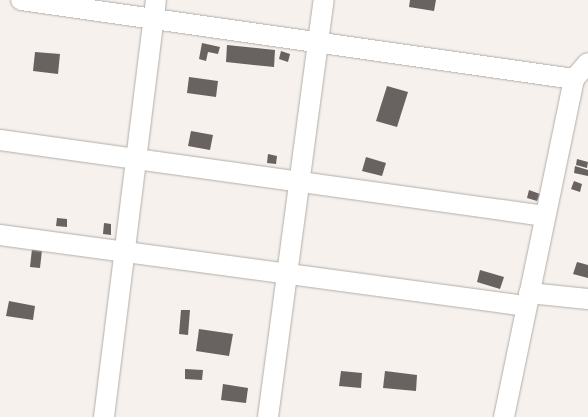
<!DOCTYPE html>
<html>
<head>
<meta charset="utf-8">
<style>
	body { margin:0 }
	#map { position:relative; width:588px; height:417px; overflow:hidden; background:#f6f1ec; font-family:"Alegreya Sans",sans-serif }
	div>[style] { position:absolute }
	.building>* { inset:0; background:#686260 }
	.roads { filter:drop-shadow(0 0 1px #b2ada9) drop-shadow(0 0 1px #b2ada9) }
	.minor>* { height:20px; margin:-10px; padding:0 10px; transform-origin:10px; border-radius:10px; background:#fff }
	span { translate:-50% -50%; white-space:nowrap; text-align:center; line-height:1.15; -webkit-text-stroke:4px #f6f1ec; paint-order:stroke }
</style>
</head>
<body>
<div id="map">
	<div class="building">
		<i style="clip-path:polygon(410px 0,436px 0,434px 11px,409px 7px)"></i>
		<i style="clip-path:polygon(202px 43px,220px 47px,218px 54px,208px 52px,206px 61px,199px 59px)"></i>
		<i style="clip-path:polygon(227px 45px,275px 50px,274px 67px,226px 62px)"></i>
		<i style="clip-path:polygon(281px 51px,290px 54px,288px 62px,279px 59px)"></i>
		<i style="clip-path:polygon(35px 52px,60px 54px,58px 74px,33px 71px)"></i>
		<i style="clip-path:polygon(189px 77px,218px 81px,216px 97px,187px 93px)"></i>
		<i style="clip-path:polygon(387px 86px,408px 92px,397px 127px,376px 121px)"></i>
		<i style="clip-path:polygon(191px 131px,213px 135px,210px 150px,188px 146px)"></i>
		<i style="clip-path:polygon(268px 154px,277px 156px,276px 164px,267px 163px)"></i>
		<i style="clip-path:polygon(366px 157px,386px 163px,382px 176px,362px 171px)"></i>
		<i style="clip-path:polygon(577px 159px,588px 162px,587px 168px,576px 165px)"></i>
		<i style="clip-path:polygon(575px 166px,588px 170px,588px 176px,574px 173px)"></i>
		<i style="clip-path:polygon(574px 181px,582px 184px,580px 192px,571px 189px)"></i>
		<i style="clip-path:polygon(529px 190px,540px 194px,537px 201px,527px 198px)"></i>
		<i style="clip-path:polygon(57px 218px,67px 219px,67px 227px,56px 226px)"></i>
		<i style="clip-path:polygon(104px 223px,111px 224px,111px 235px,103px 234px)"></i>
		<i style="clip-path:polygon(32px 249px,42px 250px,40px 268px,30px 267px)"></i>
		<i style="clip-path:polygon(577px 262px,588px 265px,588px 278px,573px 274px)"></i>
		<i style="clip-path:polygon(480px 270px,504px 277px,500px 289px,477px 282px)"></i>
		<i style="clip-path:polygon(9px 301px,35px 306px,33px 320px,6px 316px)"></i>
		<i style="clip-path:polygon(181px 310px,190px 310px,188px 335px,179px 334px)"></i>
		<i style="clip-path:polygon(199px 329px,233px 334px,229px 356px,196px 351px)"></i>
		<i style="clip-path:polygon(185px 369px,203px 370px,202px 380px,185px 379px)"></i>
		<i style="clip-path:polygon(341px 371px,362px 373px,361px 388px,339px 386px)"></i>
		<i style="clip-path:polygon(385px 371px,417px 375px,416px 391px,383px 388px)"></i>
		<i style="clip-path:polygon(223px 384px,248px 388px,246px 403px,221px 400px)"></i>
	</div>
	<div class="roads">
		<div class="minor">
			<i style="left:21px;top:0;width:559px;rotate:8.13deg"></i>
			<i style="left:0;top:140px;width:550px;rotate:7.94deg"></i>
			<i style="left:0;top:235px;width:531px;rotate:7.69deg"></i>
			<i style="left:529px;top:293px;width:59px;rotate:5.8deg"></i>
			<i style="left:104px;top:417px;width:420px;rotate:-82.9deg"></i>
			<i style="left:268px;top:417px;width:421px;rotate:-82.4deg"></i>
			<i style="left:504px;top:417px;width:345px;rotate:-78.3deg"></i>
			<i style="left:574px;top:79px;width:21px;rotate:-49deg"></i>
		</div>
	</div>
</div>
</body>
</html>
